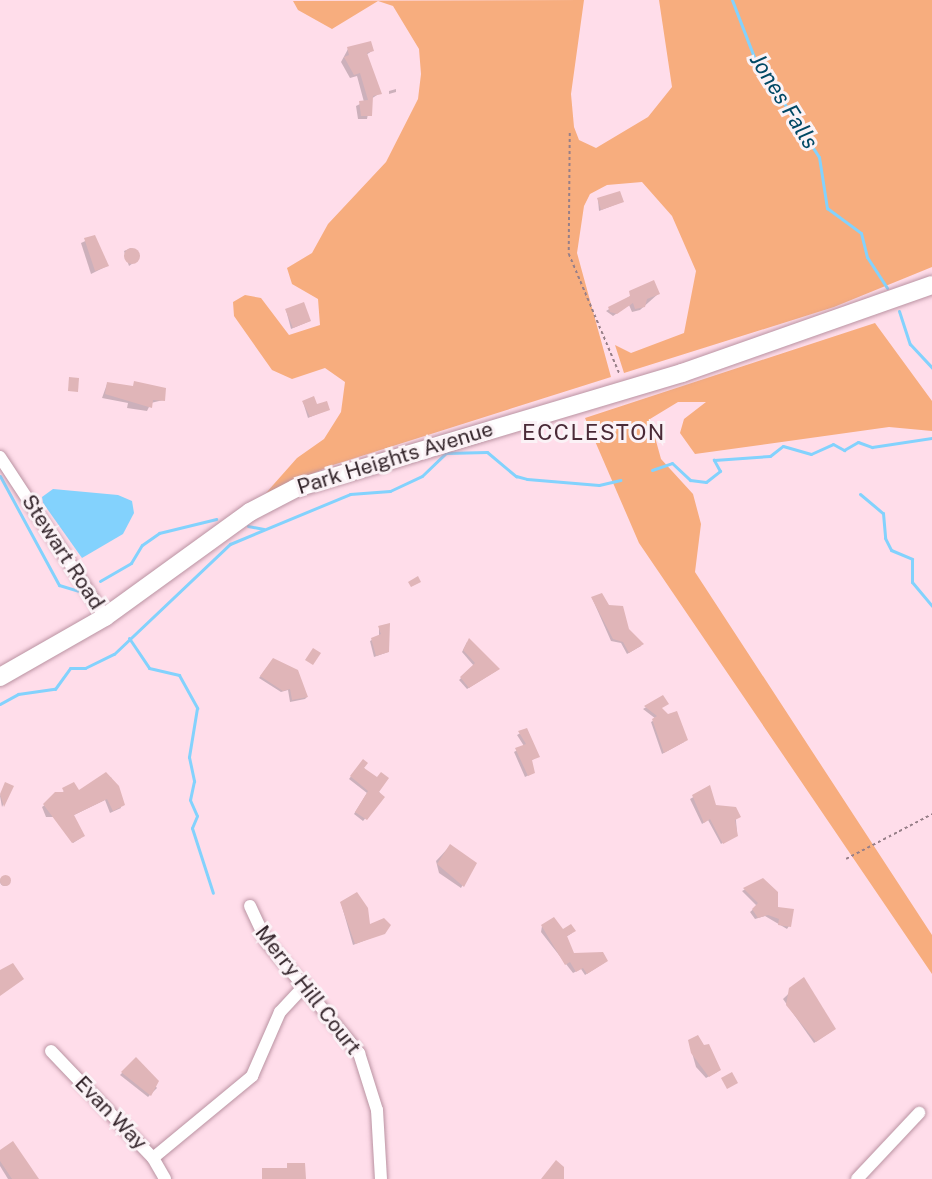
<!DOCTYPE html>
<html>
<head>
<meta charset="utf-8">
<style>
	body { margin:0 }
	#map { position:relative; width:932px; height:1179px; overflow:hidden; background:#ffddea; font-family:"Public Sans",sans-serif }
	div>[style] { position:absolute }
	.green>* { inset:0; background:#f7ad7e }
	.water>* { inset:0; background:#83d2fd }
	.shadow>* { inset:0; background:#0003 }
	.round { border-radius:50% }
	.stream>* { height:3px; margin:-1.5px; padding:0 1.5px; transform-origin:1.5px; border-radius:1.5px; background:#83d2fd }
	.building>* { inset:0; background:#e0b5b8 }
	.path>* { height:1.5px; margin-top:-0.75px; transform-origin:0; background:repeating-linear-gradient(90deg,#977f88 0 3px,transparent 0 6px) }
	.roads { filter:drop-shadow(0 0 2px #ba93a2) drop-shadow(0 0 2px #ba93a2) }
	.street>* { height:12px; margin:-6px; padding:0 6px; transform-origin:6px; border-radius:6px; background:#fff }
	.secondary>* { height:18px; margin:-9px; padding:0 9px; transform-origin:9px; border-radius:9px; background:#fff }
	span { translate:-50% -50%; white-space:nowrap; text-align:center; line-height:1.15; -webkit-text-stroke:6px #fbf2f6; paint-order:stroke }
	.street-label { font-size:21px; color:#33242a }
	.water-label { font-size:22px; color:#014864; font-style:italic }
	.neighbourhood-label { font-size:22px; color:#4a2a37; letter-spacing:1.5px }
</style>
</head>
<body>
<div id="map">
	<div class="green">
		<i style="clip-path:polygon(584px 0,571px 94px,574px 127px,579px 140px,596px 148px,648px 117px,672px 87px,659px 0,932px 0,932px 267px,834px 307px,624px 373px,615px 345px,631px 353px,684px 333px,696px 271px,672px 216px,642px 182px,607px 185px,590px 194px,584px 206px,577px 253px,611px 377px,333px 465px,266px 493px,297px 458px,324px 439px,341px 412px,345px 382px,325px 368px,292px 379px,272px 370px,234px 316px,233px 302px,245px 295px,261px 298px,289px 335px,320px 325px,318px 299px,292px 284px,287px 268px,312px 253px,328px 224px,386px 162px,418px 99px,421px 74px,419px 49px,393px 6px,378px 1px,332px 29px,298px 10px,293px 1px)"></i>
		<i style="clip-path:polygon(875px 323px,932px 401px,932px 431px,889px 427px,695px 454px,680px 433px,684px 419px,706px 402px,678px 402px,650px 419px,661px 459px,693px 494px,701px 524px,695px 572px,932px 935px,932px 974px,639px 543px,585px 418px)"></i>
	</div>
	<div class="water">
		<i style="clip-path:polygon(53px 489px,118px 495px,132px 501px,134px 513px,123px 534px,82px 558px,43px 503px,42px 497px)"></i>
	</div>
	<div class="shadow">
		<i style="clip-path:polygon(348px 49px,372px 51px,366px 55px,380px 93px,371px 99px,367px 119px,358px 119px,356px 106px,364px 102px,357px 76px,350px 78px,341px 62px)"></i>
		<i style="clip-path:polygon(396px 89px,396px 92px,389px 94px,389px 91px)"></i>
		<i style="clip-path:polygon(598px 200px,622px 202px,599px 211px)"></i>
		<i style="clip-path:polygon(94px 237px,107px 266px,91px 274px,81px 243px)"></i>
		<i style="clip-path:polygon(131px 248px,139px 259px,129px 266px,124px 251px)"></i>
		<i style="clip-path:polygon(653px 282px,658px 294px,640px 310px,632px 312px,629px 305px,613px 316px,606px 311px)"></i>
		<i style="clip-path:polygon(286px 310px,310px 321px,291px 329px)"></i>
		<i style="clip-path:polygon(107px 384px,163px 400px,151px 403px,147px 411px,127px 408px,128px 403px,102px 398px)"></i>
		<i style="clip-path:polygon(303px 402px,329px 409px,308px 418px)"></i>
		<i style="clip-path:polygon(592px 598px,629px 631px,641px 646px,627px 654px,621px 643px,611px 641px)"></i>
		<i style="clip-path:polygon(379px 627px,388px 652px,374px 657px,370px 641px,379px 636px)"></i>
		<i style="clip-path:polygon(467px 642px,496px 671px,467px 689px,459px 680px,474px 666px,462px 652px)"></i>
		<i style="clip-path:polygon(271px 662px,307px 697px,305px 699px,290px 702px,288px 690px,281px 692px,259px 678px)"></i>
		<i style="clip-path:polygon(663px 697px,660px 709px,684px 742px,662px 754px,651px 722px,656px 719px,643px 709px)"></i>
		<i style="clip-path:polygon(526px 730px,538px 756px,531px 761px,533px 773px,525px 777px,514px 752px,524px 746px,517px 735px)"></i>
		<i style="clip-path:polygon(361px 763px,383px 798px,363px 821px,354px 814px,367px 793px,349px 779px)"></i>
		<i style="clip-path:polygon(111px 777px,121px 808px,110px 813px,105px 800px,72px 816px,81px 838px,73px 843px,54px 817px,46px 817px,42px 807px,74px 784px,78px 792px)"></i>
		<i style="clip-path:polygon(6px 784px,12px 787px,2px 807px,0 796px)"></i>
		<i style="clip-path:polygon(709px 788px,715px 806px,735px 809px,737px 832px,721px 844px,708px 820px,702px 824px,690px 799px)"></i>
		<i style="clip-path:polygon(450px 846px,475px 864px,461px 888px,439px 873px,436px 861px)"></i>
		<i class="round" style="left:-0.5px;top:876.5px;width:9px;height:9px"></i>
		<i style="clip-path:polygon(762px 880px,789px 926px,787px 929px,765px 916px,755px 919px,750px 912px,757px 906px,742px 891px)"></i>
		<i style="clip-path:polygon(341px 903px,369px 927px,384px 933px,353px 945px)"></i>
		<i style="clip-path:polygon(542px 926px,572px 933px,566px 937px,573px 955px,604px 963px,585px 975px,581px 969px,573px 973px,541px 932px)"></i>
		<i style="clip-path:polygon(0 972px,22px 979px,0 994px)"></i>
		<i style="clip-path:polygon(803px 980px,832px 1031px,814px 1043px,783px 999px)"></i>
		<i style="clip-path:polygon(689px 1042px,717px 1072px,706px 1078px,696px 1067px)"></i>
		<i style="clip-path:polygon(135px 1060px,157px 1088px,148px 1097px,120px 1075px)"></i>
		<i style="clip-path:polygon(0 1152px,37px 1179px,8px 1179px,0 1166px)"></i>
	</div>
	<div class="stream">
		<i style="left:732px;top:0;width:61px;rotate:68.9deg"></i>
		<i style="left:754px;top:57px;width:119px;rotate:57deg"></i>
		<i style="left:819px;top:157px;width:52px;rotate:81.1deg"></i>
		<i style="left:827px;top:208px;width:42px;rotate:36.3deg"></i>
		<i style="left:861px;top:233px;width:25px;rotate:76deg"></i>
		<i style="left:867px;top:257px;width:37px;rotate:57deg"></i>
		<i style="left:899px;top:311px;width:35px;rotate:72deg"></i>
		<i style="left:910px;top:344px;width:33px;rotate:47deg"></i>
		<i style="left:652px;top:470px;width:21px;rotate:-19deg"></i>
		<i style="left:672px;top:463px;width:25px;rotate:43deg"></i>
		<i style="left:690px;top:480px;width:16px;rotate:7deg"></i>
		<i style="left:706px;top:482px;width:18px;rotate:-38deg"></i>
		<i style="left:720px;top:471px;width:13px;rotate:-119deg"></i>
		<i style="left:714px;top:460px;width:56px;rotate:-4.1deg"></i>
		<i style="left:770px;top:456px;width:16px;rotate:-38deg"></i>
		<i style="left:783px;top:446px;width:29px;rotate:16deg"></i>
		<i style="left:811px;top:454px;width:24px;rotate:-24deg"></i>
		<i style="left:833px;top:444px;width:13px;rotate:29deg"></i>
		<i style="left:844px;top:450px;width:16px;rotate:-30deg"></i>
		<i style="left:858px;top:442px;width:15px;rotate:20deg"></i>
		<i style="left:872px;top:447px;width:61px;rotate:-8.5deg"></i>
		<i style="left:0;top:476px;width:124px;rotate:61.6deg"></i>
		<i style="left:59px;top:585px;width:21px;rotate:17deg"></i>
		<i style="left:860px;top:494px;width:30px;rotate:40deg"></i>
		<i style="left:883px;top:513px;width:25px;rotate:85deg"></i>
		<i style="left:885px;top:538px;width:13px;rotate:63deg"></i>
		<i style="left:891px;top:550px;width:23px;rotate:23deg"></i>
		<i style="left:912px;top:559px;width:23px;rotate:90deg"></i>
		<i style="left:912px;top:582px;width:31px;rotate:50deg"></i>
		<i style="left:248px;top:526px;width:16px;rotate:11deg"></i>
		<i style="left:100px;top:581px;width:36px;rotate:-30deg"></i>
		<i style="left:131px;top:563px;width:21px;rotate:-59deg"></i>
		<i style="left:142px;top:545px;width:21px;rotate:-35deg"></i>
		<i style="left:159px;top:533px;width:59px;rotate:-13.8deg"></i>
		<i style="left:129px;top:638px;width:36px;rotate:56deg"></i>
		<i style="left:149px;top:668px;width:31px;rotate:13deg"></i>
		<i style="left:179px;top:675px;width:38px;rotate:61deg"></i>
		<i style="left:197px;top:708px;width:50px;rotate:99.3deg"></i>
		<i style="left:189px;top:757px;width:25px;rotate:78deg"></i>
		<i style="left:194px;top:781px;width:19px;rotate:102deg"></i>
		<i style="left:190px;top:800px;width:17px;rotate:66deg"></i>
		<i style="left:197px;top:816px;width:13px;rotate:113deg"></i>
		<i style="left:192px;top:828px;width:68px;rotate:72.1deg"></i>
		<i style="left:0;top:704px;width:21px;rotate:-29deg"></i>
		<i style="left:18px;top:694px;width:37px;rotate:-8deg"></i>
		<i style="left:55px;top:689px;width:26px;rotate:-54deg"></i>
		<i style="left:70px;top:668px;width:15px"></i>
		<i style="left:85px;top:668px;width:32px;rotate:-26deg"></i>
		<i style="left:114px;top:654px;width:160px;rotate:-43.5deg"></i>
		<i style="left:230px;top:544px;width:130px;rotate:-22.6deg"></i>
		<i style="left:350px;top:494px;width:40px;rotate:-4.3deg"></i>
		<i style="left:390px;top:491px;width:35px;rotate:-25deg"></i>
		<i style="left:422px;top:476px;width:33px;rotate:-44deg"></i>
		<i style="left:446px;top:453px;width:41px;rotate:-1.4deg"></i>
		<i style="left:487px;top:452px;width:38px;rotate:40deg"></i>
		<i style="left:516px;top:476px;width:11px;rotate:15deg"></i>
		<i style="left:527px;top:479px;width:72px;rotate:4.8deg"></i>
		<i style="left:599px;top:485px;width:22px;rotate:-13deg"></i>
	</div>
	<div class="building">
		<i style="clip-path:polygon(371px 41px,374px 51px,367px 53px,382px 94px,373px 96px,372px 116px,361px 116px,359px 101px,368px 100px,360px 73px,354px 75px,344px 57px,349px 55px,347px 47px)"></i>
		<i style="clip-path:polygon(620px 191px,624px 202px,601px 210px,597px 198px)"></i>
		<i style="clip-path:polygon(95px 235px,109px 266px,95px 271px,84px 238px)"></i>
		<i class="round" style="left:124px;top:248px;width:16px;height:16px"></i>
		<i style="clip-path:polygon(654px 280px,660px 294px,647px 299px,645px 307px,635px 309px,633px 303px,617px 314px,610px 312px,608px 307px,630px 296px,629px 291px)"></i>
		<i style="clip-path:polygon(304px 302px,311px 321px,293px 328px,285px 309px)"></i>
		<i style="clip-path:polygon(69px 377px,79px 378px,78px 392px,68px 391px)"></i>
		<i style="clip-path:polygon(134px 381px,166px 388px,165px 401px,153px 400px,152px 408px,105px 394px,107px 382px,133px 386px)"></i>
		<i style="clip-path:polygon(314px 396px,317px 404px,327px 401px,330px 410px,310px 417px,302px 401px)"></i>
		<i style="clip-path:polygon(418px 576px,421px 582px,411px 587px,408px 582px)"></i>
		<i style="clip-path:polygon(602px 593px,609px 605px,623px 606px,629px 629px,644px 644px,629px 653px,623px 642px,613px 639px,591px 597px)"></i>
		<i style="clip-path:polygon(390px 623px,389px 652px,376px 656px,371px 638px,381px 634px,378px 626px)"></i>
		<i style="clip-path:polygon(469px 638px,500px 669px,469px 688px,460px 677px,475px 663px,463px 650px)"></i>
		<i style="clip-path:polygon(313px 648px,321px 653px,313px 665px,305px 660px)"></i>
		<i style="clip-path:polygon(273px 658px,298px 670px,308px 697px,292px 700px,290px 689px,283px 691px,260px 676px)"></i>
		<i style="clip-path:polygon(663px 695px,669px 704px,662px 708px,668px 714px,677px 711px,688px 740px,664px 753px,652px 719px,657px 716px,644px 706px)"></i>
		<i style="clip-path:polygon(527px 728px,540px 757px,532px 760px,535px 773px,528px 776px,515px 748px,526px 744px,518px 731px)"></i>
		<i style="clip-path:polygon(363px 759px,368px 763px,364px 768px,377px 777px,381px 772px,389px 778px,379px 792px,385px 797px,367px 820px,355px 812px,368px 791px,350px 776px)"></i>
		<i style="clip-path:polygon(106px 772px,119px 786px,125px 805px,113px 811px,107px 799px,74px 815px,85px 836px,72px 843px,43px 804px,55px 792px,64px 792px,62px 788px,74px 782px,79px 790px)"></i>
		<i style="clip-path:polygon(5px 782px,14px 786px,4px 807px,0 794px)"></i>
		<i style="clip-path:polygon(710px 785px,716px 805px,736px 807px,741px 817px,735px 820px,738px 836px,723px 844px,710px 819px,704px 823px,692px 795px)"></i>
		<i style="clip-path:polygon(450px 844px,477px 863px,464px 887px,437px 864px)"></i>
		<i class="round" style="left:-0.5px;top:874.5px;width:11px;height:11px"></i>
		<i style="clip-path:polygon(763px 878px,778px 892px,778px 907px,794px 909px,791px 927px,778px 925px,779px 919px,768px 915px,758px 918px,752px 909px,758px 903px,743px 888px)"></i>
		<i style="clip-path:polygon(357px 892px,368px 908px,370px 924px,384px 918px,391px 925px,385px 934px,355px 944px,340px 902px)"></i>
		<i style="clip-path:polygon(554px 917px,563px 929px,571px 924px,576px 931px,567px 936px,574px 953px,603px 952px,608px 961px,587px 974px,583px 968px,576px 972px,570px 962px,565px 965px,541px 925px)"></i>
		<i style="clip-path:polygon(13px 963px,24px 979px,0 996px,0 970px)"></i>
		<i style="clip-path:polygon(804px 977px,836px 1029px,816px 1042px,786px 1005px,789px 988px)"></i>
		<i style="clip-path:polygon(698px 1035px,704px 1045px,709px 1044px,721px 1070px,709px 1077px,691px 1053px,688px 1040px)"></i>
		<i style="clip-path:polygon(136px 1057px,159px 1081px,151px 1096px,121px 1072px)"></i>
		<i style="clip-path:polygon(732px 1072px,738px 1083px,727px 1089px,721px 1078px)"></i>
		<i style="clip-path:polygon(13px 1141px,39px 1179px,12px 1179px,0 1161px,0 1150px)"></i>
		<i style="clip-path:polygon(556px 1160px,564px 1167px,564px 1179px,541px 1179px)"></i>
		<i style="clip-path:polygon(287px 1163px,305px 1163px,306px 1179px,262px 1179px,262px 1168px,287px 1168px)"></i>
	</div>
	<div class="path">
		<i style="left:570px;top:133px;width:121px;rotate:90.5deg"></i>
		<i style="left:569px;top:254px;width:131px;rotate:67.1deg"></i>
		<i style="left:846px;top:859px;width:97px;rotate:-27.6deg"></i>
	</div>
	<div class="roads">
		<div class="street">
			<i style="left:0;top:457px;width:191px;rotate:56.7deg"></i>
			<i style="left:250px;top:906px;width:38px;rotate:65deg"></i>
			<i style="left:266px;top:941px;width:146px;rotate:50.3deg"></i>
			<i style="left:359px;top:1053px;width:60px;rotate:72.5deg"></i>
			<i style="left:377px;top:1110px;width:69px;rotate:86.7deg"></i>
			<i style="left:51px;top:1051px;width:148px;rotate:46.4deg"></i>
			<i style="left:153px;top:1158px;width:24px;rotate:60deg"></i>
			<i style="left:153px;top:1158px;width:129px;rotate:-39.6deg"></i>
			<i style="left:252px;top:1076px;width:70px;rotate:-66.4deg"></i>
			<i style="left:280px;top:1012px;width:37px;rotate:-47deg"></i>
			<i style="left:857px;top:1179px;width:91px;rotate:-46.8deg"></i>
		</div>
		<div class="secondary">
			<i style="left:0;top:677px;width:121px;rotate:-29.7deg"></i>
			<i style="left:105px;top:617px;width:179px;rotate:-35.9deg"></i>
			<i style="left:250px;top:512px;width:52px;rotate:-27.6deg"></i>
			<i style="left:296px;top:488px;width:403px;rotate:-16.6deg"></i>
			<i style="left:682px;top:373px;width:265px;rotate:-19.4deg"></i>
		</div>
	</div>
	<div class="street-label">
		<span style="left:395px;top:458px;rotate:-17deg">Park Heights Avenue</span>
		<span style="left:63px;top:552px;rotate:57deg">Stewart Road</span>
		<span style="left:308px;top:990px;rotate:52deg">Merry Hill Court</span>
		<span style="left:111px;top:1113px;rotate:46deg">Evan Way</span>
	</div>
	<div class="water-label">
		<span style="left:784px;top:101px;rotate:58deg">Jones Falls</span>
	</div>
	<div class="neighbourhood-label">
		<span style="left:594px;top:433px">ECCLESTON</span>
	</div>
</div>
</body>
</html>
